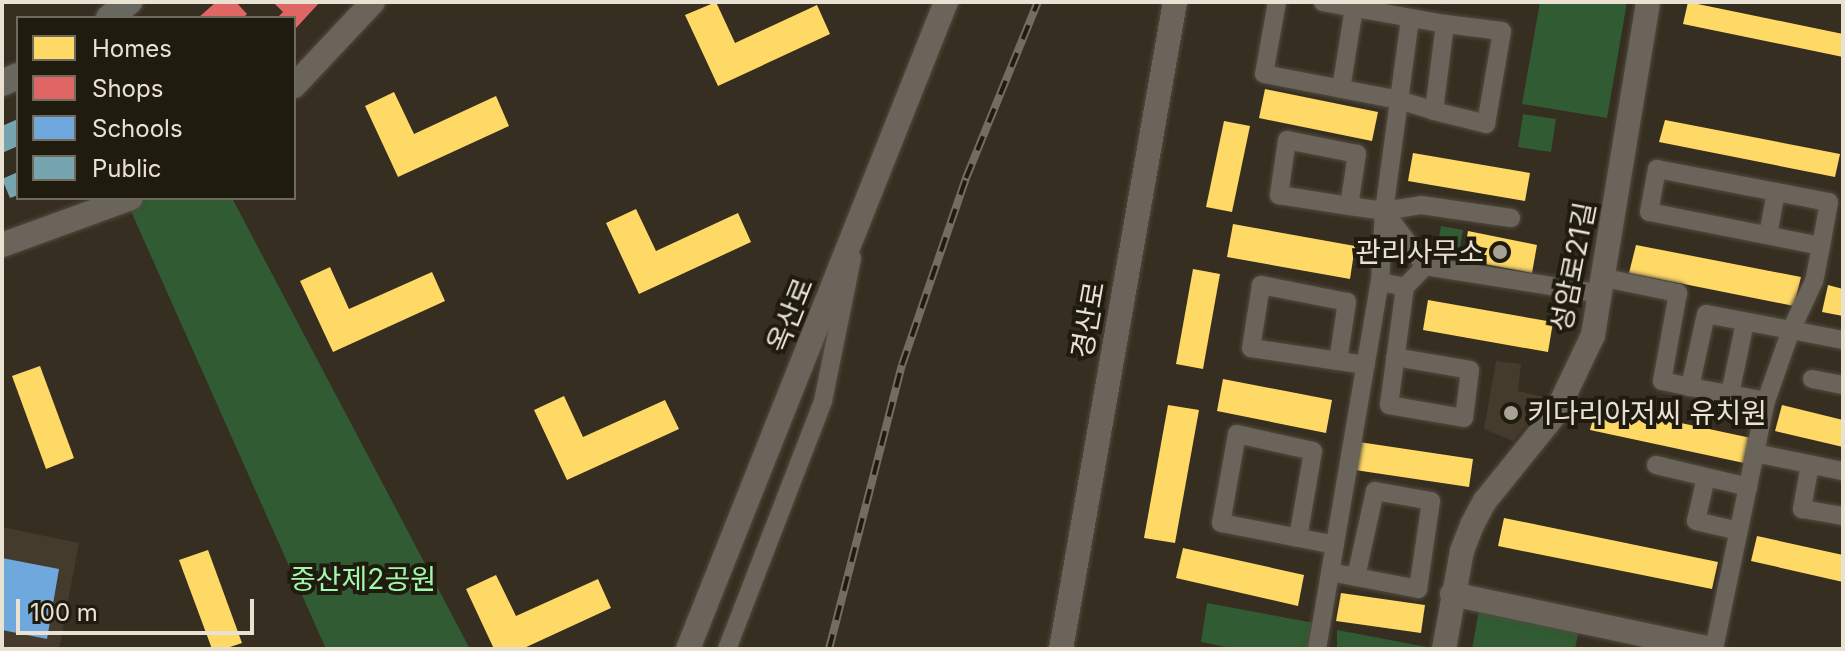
<!DOCTYPE html>
<html>
<head>
<meta charset="utf-8">
<style>
	body { margin:0 }
	#map { position:relative; width:1845px; height:651px; overflow:hidden; background:#362e20; font-family:Inter,"Noto Sans KR",sans-serif }
	div>[style] { position:absolute }
	.education>* { inset:0; background:#453b2c }
	.green>* { inset:0; background:#305b33 }
	.homes>* { inset:0; background:#ffd966 }
	.shops>* { inset:0; background:#e06666 }
	.schools>* { inset:0; background:#6fa8dc }
	.public>* { inset:0; background:#76a5af }
	.roads { filter:drop-shadow(0 0 2px #514a3f) drop-shadow(0 0 2px #514a3f) }
	.minor>* { height:18px; margin:-9px; padding:0 9px; transform-origin:9px; border-radius:9px; background:#6a645a }
	.tertiary>* { height:24px; margin:-12px; padding:0 12px; transform-origin:12px; border-radius:12px; background:#6a645a }
	.secondary>* { height:26px; margin:-13px; padding:0 13px; transform-origin:13px; border-radius:13px; background:#696860 }
	.rail>* { height:8px; margin-top:-4px; transform-origin:0; background:repeating-linear-gradient(90deg,#201b0f 0 15px,#726c61 0 30px); box-sizing:border-box; border-block:2px solid #726c61 }
	.dots>* { width:22px; height:22px; translate:-50% -50%; box-sizing:border-box; border:4px solid #201b0f; border-radius:50% }
	span { translate:-50% -50%; white-space:nowrap; text-align:center; line-height:1.15; -webkit-text-stroke:8px #201b0f; paint-order:stroke }
	.poi-label { font-size:28px; color:#e9e1d2 }
	.right { translate:-100% -50%; text-align:right }
	.left { translate:0 -50%; text-align:left }
	.street-label { font-size:28px; color:#e9e1d2 }
	.park-label { font-size:28px; color:#a2f8aa }
	.frame { position:absolute; inset:0; border:4px solid #e9e1d2; pointer-events:none }
	.legend { position:absolute; left:16px; top:16px; width:280px; height:184px; box-sizing:border-box; background:#201b0f; border:2px solid #706a5d; margin:0; padding:10px 14px; list-style:none; font-size:24px; color:#e9e1d2 }
	.legend li { display:flex; align-items:center; gap:16px; height:40px }
	.legend b { width:40px; border:2px solid #706a5d }
	.scale { position:absolute; left:16px; top:599px; width:238px; height:36px; box-sizing:border-box; border:4px solid #e9e1d2; border-top:0; padding-left:10px; font-size:24px; line-height:28px; white-space:nowrap; color:#e9e1d2; -webkit-text-stroke:6px #201b0f; paint-order:stroke }
</style>
</head>
<body>
<div id="map">
	<div class="education">
		<i style="clip-path:polygon(1496px 361px,1521px 364px,1518px 391px,1548px 398px,1513px 441px,1484px 429px)"></i>
		<i style="clip-path:polygon(2px 527px,79px 543px,59px 649px,2px 649px)"></i>
	</div>
	<div class="green">
		<i style="clip-path:polygon(1540px 2px,1627px 2px,1607px 118px,1522px 104px)"></i>
		<i style="clip-path:polygon(1523px 114px,1556px 119px,1551px 152px,1518px 147px)"></i>
		<i style="clip-path:polygon(131px 198px,232px 198px,470px 649px,326px 649px,126px 200px)"></i>
		<i style="clip-path:polygon(1441px 226px,1463px 230px,1458px 258px,1436px 254px)"></i>
		<i style="clip-path:polygon(1482px 593px,1582px 613px,1575px 649px,1472px 649px)"></i>
		<i style="clip-path:polygon(1207px 603px,1320px 624px,1318px 649px,1236px 649px,1201px 642px)"></i>
		<i style="clip-path:polygon(1337px 630px,1427px 647px,1427px 649px,1337px 649px)"></i>
	</div>
	<div class="homes">
		<i style="clip-path:polygon(716px 2px,735px 43px,817px 5px,830px 34px,718px 86px,685px 15px)"></i>
		<i style="clip-path:polygon(1688px 2px,1843px 34px,1843px 57px,1683px 24px)"></i>
		<i style="clip-path:polygon(1265px 89px,1378px 112px,1372px 141px,1259px 118px)"></i>
		<i style="clip-path:polygon(394px 92px,414px 134px,496px 96px,509px 126px,398px 177px,365px 106px)"></i>
		<i style="clip-path:polygon(1665px 120px,1840px 154px,1835px 177px,1659px 142px)"></i>
		<i style="clip-path:polygon(1224px 121px,1250px 126px,1232px 212px,1206px 207px)"></i>
		<i style="clip-path:polygon(1413px 153px,1530px 173px,1525px 201px,1408px 181px)"></i>
		<i style="clip-path:polygon(636px 209px,656px 251px,738px 213px,751px 242px,639px 294px,606px 223px)"></i>
		<i style="clip-path:polygon(1233px 224px,1355px 246px,1350px 279px,1227px 257px)"></i>
		<i style="clip-path:polygon(1468px 231px,1537px 245px,1532px 273px,1463px 260px)"></i>
		<i style="clip-path:polygon(1636px 245px,1801px 277px,1794px 306px,1629px 273px)"></i>
		<i style="clip-path:polygon(330px 267px,349px 309px,432px 272px,445px 301px,333px 352px,300px 281px)"></i>
		<i style="clip-path:polygon(1193px 269px,1220px 274px,1203px 369px,1176px 364px)"></i>
		<i style="clip-path:polygon(1828px 285px,1843px 289px,1843px 316px,1822px 312px)"></i>
		<i style="clip-path:polygon(1428px 300px,1553px 322px,1548px 352px,1423px 330px)"></i>
		<i style="clip-path:polygon(40px 366px,74px 458px,46px 469px,12px 376px)"></i>
		<i style="clip-path:polygon(1223px 379px,1332px 400px,1326px 433px,1217px 411px)"></i>
		<i style="clip-path:polygon(564px 396px,583px 437px,665px 400px,679px 429px,567px 480px,534px 410px)"></i>
		<i style="clip-path:polygon(1168px 405px,1199px 410px,1175px 543px,1144px 538px)"></i>
		<i style="clip-path:polygon(1597px 405px,1751px 438px,1744px 463px,1590px 430px)"></i>
		<i style="clip-path:polygon(1782px 405px,1843px 420px,1843px 447px,1775px 431px)"></i>
		<i style="clip-path:polygon(1359px 442px,1473px 459px,1469px 487px,1355px 470px)"></i>
		<i style="clip-path:polygon(1504px 518px,1718px 562px,1712px 589px,1498px 546px)"></i>
		<i style="clip-path:polygon(1757px 536px,1843px 555px,1843px 582px,1751px 561px)"></i>
		<i style="clip-path:polygon(1183px 548px,1304px 575px,1298px 606px,1176px 578px)"></i>
		<i style="clip-path:polygon(208px 550px,242px 643px,224px 649px,212px 649px,179px 560px)"></i>
		<i style="clip-path:polygon(496px 575px,516px 616px,598px 579px,611px 608px,522px 649px,494px 649px,466px 589px)"></i>
		<i style="clip-path:polygon(1341px 593px,1425px 605px,1421px 633px,1336px 621px)"></i>
	</div>
	<div class="shops">
		<i style="clip-path:polygon(216px 2px,236px 2px,247px 14px,243px 18px,198px 18px)"></i>
		<i style="clip-path:polygon(273px 2px,320px 2px,296px 28px,294px 18px,277px 18px,283px 12px)"></i>
	</div>
	<div class="schools">
		<i style="clip-path:polygon(2px 558px,59px 569px,47px 639px,2px 630px)"></i>
	</div>
	<div class="public">
		<i style="clip-path:polygon(18px 119px,18px 146px,2px 153px,2px 126px)"></i>
		<i style="clip-path:polygon(18px 172px,18px 195px,10px 198px,2px 179px)"></i>
	</div>
	<div class="roads">
		<div class="minor">
			<i style="left:1277px;top:2px;width:73px;rotate:100.2deg"></i>
			<i style="left:1264px;top:74px;width:137px;rotate:10.9deg"></i>
			<i style="left:1399px;top:100px;width:37px;rotate:17deg"></i>
			<i style="left:1434px;top:111px;width:88px;rotate:-82.8deg"></i>
			<i style="left:1445px;top:24px;width:124px;rotate:-169.8deg"></i>
			<i style="left:1410px;top:19px;width:194px;rotate:97.7deg"></i>
			<i style="left:1384px;top:211px;width:71px;rotate:93.2deg"></i>
			<i style="left:1380px;top:282px;width:25px;rotate:11deg"></i>
			<i style="left:1405px;top:287px;width:29px;rotate:-46deg"></i>
			<i style="left:1341px;top:89px;width:82px;rotate:-80.9deg"></i>
			<i style="left:1434px;top:111px;width:54px;rotate:14deg"></i>
			<i style="left:1486px;top:124px;width:94px;rotate:-80.2deg"></i>
			<i style="left:1502px;top:31px;width:57px;rotate:-173deg"></i>
			<i style="left:1349px;top:206px;width:53px;rotate:-81.3deg"></i>
			<i style="left:1357px;top:154px;width:71px;rotate:-168.7deg"></i>
			<i style="left:1287px;top:140px;width:56px;rotate:98.3deg"></i>
			<i style="left:1279px;top:195px;width:71px;rotate:8.9deg"></i>
			<i style="left:1349px;top:206px;width:35px;rotate:8deg"></i>
			<i style="left:1384px;top:211px;width:69px;rotate:53.3deg"></i>
			<i style="left:1425px;top:266px;width:179px;rotate:9deg"></i>
			<i style="left:1384px;top:211px;width:37px;rotate:-9deg"></i>
			<i style="left:1421px;top:205px;width:91px;rotate:8.2deg"></i>
			<i style="left:1768px;top:235px;width:44px;rotate:-79.5deg"></i>
			<i style="left:1821px;top:246px;width:175px;rotate:-168.8deg"></i>
			<i style="left:1649px;top:212px;width:44px;rotate:-79.5deg"></i>
			<i style="left:1657px;top:169px;width:175px;rotate:10.9deg"></i>
			<i style="left:1829px;top:202px;width:45px;rotate:100.3deg"></i>
			<i style="left:1821px;top:246px;width:36px;rotate:101deg"></i>
			<i style="left:1814px;top:281px;width:54px;rotate:115.1deg"></i>
			<i style="left:1791px;top:330px;width:53px;rotate:10.9deg"></i>
			<i style="left:1605px;top:278px;width:75px;rotate:11.6deg"></i>
			<i style="left:1678px;top:293px;width:89px;rotate:100.3deg"></i>
			<i style="left:1662px;top:381px;width:29px;rotate:12deg"></i>
			<i style="left:1395px;top:357px;width:76px;rotate:9.8deg"></i>
			<i style="left:1470px;top:370px;width:48px;rotate:97.1deg"></i>
			<i style="left:1464px;top:418px;width:76px;rotate:-170.2deg"></i>
			<i style="left:1389px;top:405px;width:119px;rotate:-82.3deg"></i>
			<i style="left:1338px;top:361px;width:60px;rotate:-81.3deg"></i>
			<i style="left:1347px;top:302px;width:88px;rotate:-168.8deg"></i>
			<i style="left:1261px;top:285px;width:64px;rotate:99deg"></i>
			<i style="left:1251px;top:348px;width:88px;rotate:8.5deg"></i>
			<i style="left:1338px;top:361px;width:28px;rotate:8deg"></i>
			<i style="left:1812px;top:379px;width:32px;rotate:11deg"></i>
			<i style="left:1730px;top:394px;width:74px;rotate:-78.2deg"></i>
			<i style="left:1755px;top:453px;width:90px;rotate:11.6deg"></i>
			<i style="left:1810px;top:464px;width:46px;rotate:100.1deg"></i>
			<i style="left:1802px;top:509px;width:42px;rotate:9.7deg"></i>
			<i style="left:1656px;top:465px;width:95px;rotate:13.4deg"></i>
			<i style="left:1706px;top:477px;width:45px;rotate:102.8deg"></i>
			<i style="left:1696px;top:521px;width:44px;rotate:13.1deg"></i>
			<i style="left:1298px;top:538px;width:88px;rotate:-80.2deg"></i>
			<i style="left:1313px;top:451px;width:78px;rotate:-167.4deg"></i>
			<i style="left:1237px;top:434px;width:90px;rotate:100.2deg"></i>
			<i style="left:1221px;top:523px;width:116px;rotate:10.9deg"></i>
			<i style="left:1330px;top:572px;width:90px;rotate:10.9deg"></i>
			<i style="left:1418px;top:589px;width:89px;rotate:-81.6deg"></i>
			<i style="left:1431px;top:501px;width:57px;rotate:-169.9deg"></i>
			<i style="left:1375px;top:491px;width:88px;rotate:102.5deg"></i>
			<i style="left:727px;top:649px;width:266px;rotate:-68.8deg"></i>
			<i style="left:823px;top:401px;width:146px;rotate:-78.5deg"></i>
			<i style="left:1317px;top:649px;width:372px;rotate:-80.3deg"></i>
			<i style="left:1714px;top:649px;width:253px;rotate:-78.2deg"></i>
			<i style="left:1766px;top:401px;width:75px;rotate:-70.6deg"></i>
			<i style="left:1791px;top:330px;width:86px;rotate:-169.3deg"></i>
			<i style="left:1706px;top:314px;width:75px;rotate:102.4deg"></i>
			<i style="left:1690px;top:387px;width:77px;rotate:10.4deg"></i>
		</div>
		<div class="tertiary">
			<i style="left:294px;top:86px;width:115px;rotate:-46.8deg"></i>
			<i style="left:2px;top:245px;width:137px;rotate:-20deg"></i>
			<i style="left:1452px;top:594px;width:265px;rotate:12deg"></i>
			<i style="left:688px;top:649px;width:697px;rotate:-68.26deg"></i>
			<i style="left:1061px;top:649px;width:657px;rotate:-80.01deg"></i>
			<i style="left:1444px;top:649px;width:100px;rotate:-79.6deg"></i>
			<i style="left:1462px;top:551px;width:28px;rotate:-69deg"></i>
			<i style="left:1472px;top:525px;width:27px;rotate:-62deg"></i>
			<i style="left:1485px;top:501px;width:113px;rotate:-51.1deg"></i>
			<i style="left:1556px;top:413px;width:86px;rotate:-64.6deg"></i>
			<i style="left:1593px;top:335px;width:338px;rotate:-80.6deg"></i>
		</div>
		<div class="secondary">
			<i style="left:109px;top:18px;width:26px;rotate:-39deg"></i>
			<i style="left:2px;top:83px;width:17px;rotate:-24deg"></i>
		</div>
	</div>
	<div class="rail">
		<i style="left:829px;top:649px;width:293px;rotate:-75.6deg"></i>
		<i style="left:902px;top:365px;width:198px;rotate:-71.1deg"></i>
		<i style="left:966px;top:178px;width:190px;rotate:-67.8deg"></i>
	</div>
	<div class="dots">
		<i style="left:1500px;top:252px;background:#aaa294"></i>
		<i style="left:1511px;top:413px;background:#aaa294"></i>
	</div>
	<div class="poi-label">
		<span class="right" style="left:1484px;top:252px">관리사무소</span>
		<span class="left" style="left:1527px;top:413px">키다리아저씨 유치원</span>
	</div>
	<div class="street-label">
		<span style="left:1573px;top:267px;rotate:-79deg">성암로21길</span>
		<span style="left:790px;top:315px;rotate:-68deg">옥산로</span>
		<span style="left:1088px;top:320px;rotate:-80deg">경산로</span>
	</div>
	<div class="park-label">
		<span style="left:363px;top:579px">중산제2공원</span>
	</div>
	<div class="frame"></div>
	<ul class="legend">
	<li><b style="height:22px;background:#ffd966"></b>Homes</li>
	<li><b style="height:22px;background:#e06666"></b>Shops</li>
	<li><b style="height:22px;background:#6fa8dc"></b>Schools</li>
	<li><b style="height:22px;background:#76a5af"></b>Public</li>
	</ul>
	<div class="scale">100 m</div>
</div>
</body>
</html>
